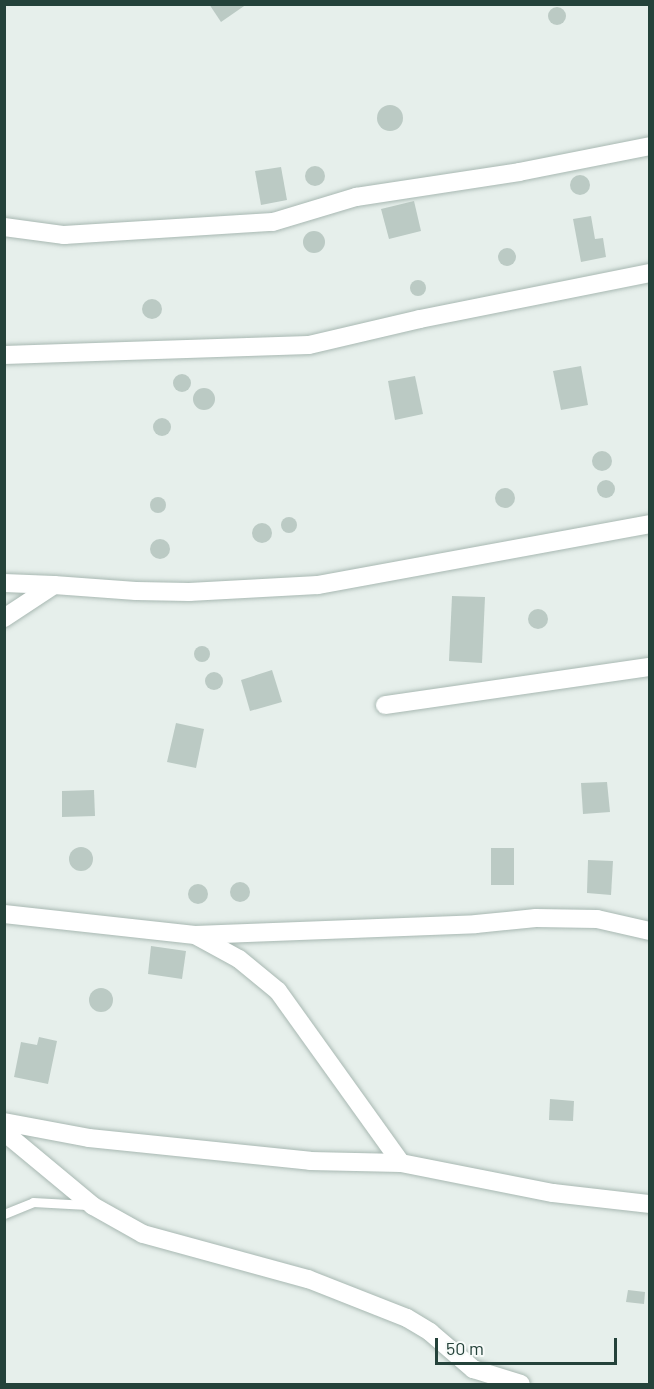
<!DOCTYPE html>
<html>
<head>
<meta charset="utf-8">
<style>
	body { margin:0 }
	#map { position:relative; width:654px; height:1389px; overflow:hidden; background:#e6efeb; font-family:Barlow,sans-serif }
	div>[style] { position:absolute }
	.building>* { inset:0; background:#bbcac4 }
	.round { border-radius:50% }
	.roads { filter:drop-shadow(0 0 2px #a8b8b2) drop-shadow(0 0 2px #a8b8b2) }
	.lane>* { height:9px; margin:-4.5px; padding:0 4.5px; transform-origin:4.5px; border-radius:4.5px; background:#fff }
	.street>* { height:18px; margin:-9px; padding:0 9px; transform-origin:9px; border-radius:9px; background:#fff }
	span { translate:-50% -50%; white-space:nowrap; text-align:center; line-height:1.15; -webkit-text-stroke:5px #f7fbf9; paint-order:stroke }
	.frame { position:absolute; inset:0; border:6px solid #24423a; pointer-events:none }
	.scale { position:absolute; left:435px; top:1338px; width:182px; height:27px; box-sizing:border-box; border:3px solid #24423a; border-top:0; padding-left:8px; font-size:18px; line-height:21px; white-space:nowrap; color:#24423a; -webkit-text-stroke:4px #f7fbf9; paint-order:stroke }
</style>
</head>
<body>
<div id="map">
	<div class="building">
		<i style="clip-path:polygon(209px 4px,247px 4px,221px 22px)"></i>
		<i class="round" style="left:548px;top:7px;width:18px;height:18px"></i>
		<i class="round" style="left:377px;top:105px;width:26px;height:26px"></i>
		<i class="round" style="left:305px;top:166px;width:20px;height:20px"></i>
		<i style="clip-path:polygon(281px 167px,287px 200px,261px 205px,255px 171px)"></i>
		<i class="round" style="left:570px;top:175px;width:20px;height:20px"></i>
		<i style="clip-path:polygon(414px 201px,421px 231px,389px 239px,381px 209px)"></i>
		<i style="clip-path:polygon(591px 216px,595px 239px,603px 238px,606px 257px,581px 262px,573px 219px)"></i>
		<i class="round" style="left:303px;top:231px;width:22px;height:22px"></i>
		<i class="round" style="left:498px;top:248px;width:18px;height:18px"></i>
		<i class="round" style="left:410px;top:280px;width:16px;height:16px"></i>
		<i class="round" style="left:142px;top:299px;width:20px;height:20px"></i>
		<i style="clip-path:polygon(581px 366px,588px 405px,561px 410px,553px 371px)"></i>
		<i class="round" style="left:173px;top:374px;width:18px;height:18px"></i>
		<i style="clip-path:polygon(415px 376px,423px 414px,395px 420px,388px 381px)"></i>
		<i class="round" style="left:193px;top:388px;width:22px;height:22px"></i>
		<i class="round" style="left:153px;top:418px;width:18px;height:18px"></i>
		<i class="round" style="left:592px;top:451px;width:20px;height:20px"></i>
		<i class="round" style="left:597px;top:480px;width:18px;height:18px"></i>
		<i class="round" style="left:495px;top:488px;width:20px;height:20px"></i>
		<i class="round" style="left:150px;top:497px;width:16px;height:16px"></i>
		<i class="round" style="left:281px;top:517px;width:16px;height:16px"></i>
		<i class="round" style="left:252px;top:523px;width:20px;height:20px"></i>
		<i class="round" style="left:150px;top:539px;width:20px;height:20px"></i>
		<i style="clip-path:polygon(452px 596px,485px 597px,482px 663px,449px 661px)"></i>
		<i class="round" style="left:528px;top:609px;width:20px;height:20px"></i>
		<i class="round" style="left:194px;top:646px;width:16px;height:16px"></i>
		<i style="clip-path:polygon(272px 670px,282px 702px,250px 711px,241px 680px)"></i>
		<i class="round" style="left:205px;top:672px;width:18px;height:18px"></i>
		<i style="clip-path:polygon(176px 723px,204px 729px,196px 768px,167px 762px)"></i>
		<i style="clip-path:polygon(607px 782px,610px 812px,583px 814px,581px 783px)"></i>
		<i style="clip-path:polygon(94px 790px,95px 816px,62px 817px,62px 791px)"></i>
		<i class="round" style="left:69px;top:847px;width:24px;height:24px"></i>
		<i style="clip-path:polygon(491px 848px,514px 848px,514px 885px,491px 885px)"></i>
		<i style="clip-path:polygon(588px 860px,613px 861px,611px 895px,587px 893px)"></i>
		<i class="round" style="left:230px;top:882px;width:20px;height:20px"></i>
		<i class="round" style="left:188px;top:884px;width:20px;height:20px"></i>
		<i style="clip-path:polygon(151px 946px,186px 951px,182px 979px,148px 974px)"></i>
		<i class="round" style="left:89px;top:988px;width:24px;height:24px"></i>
		<i style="clip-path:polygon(39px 1037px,57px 1041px,48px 1084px,14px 1077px,21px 1042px,37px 1045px)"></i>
		<i style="clip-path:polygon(550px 1099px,574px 1101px,573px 1121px,549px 1120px)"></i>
		<i style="clip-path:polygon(628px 1290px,645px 1292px,644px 1304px,626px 1302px)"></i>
	</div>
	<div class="roads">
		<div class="lane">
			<i style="left:4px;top:1214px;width:31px;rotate:-22deg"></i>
			<i style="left:33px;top:1202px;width:54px;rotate:3.2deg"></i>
		</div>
		<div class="street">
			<i style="left:4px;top:227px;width:61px;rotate:7.6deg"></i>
			<i style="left:64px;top:235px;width:209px;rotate:-3.6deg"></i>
			<i style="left:273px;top:222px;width:87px;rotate:-16.8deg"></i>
			<i style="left:356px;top:197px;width:165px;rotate:-8.7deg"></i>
			<i style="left:519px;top:172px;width:134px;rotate:-11.2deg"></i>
			<i style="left:4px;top:355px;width:305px;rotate:-1.9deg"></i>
			<i style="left:309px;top:345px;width:114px;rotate:-13.2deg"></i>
			<i style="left:420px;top:319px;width:235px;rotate:-11.3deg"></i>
			<i style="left:4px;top:583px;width:50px;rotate:2.3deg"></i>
			<i style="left:4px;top:618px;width:60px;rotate:-33.4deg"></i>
			<i style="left:54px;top:585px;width:82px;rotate:4.2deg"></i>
			<i style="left:136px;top:591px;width:53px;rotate:1.1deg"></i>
			<i style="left:189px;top:592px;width:129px;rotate:-3.1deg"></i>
			<i style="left:318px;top:585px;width:338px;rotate:-10.4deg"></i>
			<i style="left:385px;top:705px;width:268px;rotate:-8.2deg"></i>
			<i style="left:4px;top:914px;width:192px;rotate:6.3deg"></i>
			<i style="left:195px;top:935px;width:281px;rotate:-2.2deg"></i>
			<i style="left:476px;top:924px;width:60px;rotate:-5.7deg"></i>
			<i style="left:536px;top:918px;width:61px;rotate:0.9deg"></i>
			<i style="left:597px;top:919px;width:54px;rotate:12.8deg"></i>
			<i style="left:197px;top:936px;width:48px;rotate:28.7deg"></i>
			<i style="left:239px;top:959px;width:50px;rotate:39.4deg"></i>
			<i style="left:278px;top:991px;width:211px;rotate:54.4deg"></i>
			<i style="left:4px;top:1122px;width:86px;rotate:10.7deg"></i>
			<i style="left:89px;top:1138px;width:222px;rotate:5.9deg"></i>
			<i style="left:310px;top:1161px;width:91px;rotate:1.3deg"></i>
			<i style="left:401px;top:1163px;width:155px;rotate:11.2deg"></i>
			<i style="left:553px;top:1193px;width:98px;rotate:6.5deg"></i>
			<i style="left:4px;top:1132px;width:116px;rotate:39.7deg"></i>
			<i style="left:93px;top:1206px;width:57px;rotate:29.2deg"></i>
			<i style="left:143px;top:1234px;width:171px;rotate:15.3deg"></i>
			<i style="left:308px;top:1279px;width:106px;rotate:21.5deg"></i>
			<i style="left:407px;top:1318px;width:27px;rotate:31deg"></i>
			<i style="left:430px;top:1332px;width:57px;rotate:40.7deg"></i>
			<i style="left:473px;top:1369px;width:50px;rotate:17.4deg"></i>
		</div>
	</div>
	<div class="frame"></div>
	<div class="scale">50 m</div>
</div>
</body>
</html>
